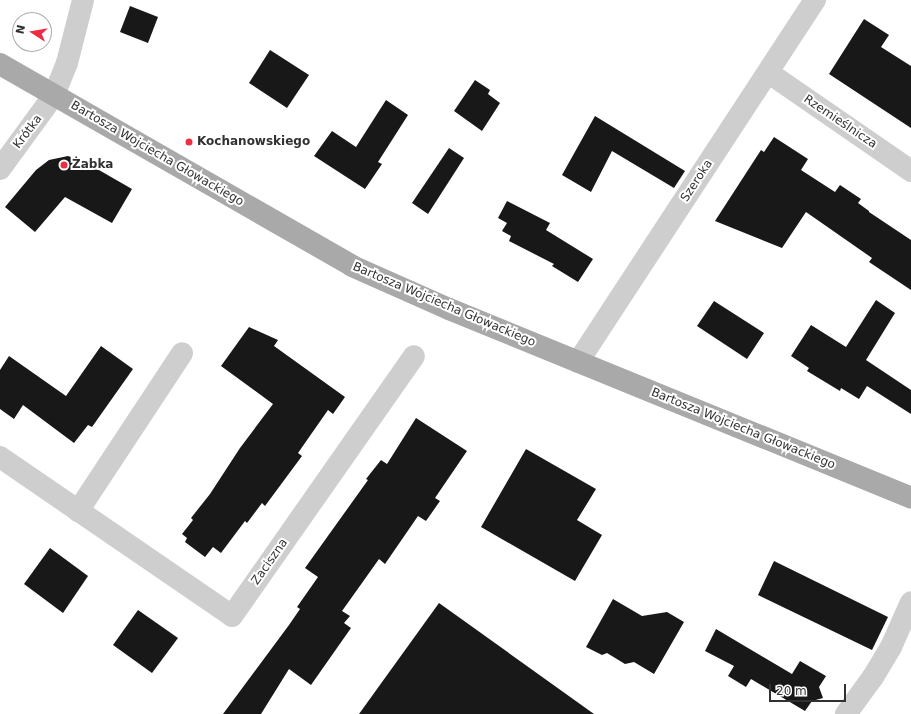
<!DOCTYPE html>
<html>
<head>
<meta charset="utf-8">
<style>
	body { margin:0 }
	#map { position:relative; width:911px; height:714px; overflow:hidden; background:#fff; font-family:"DejaVu Sans",sans-serif }
	div>[style] { position:absolute }
	.building>* { inset:0; background:#181818 }
	.minor>* { height:22px; margin:-11px; padding:0 11px; transform-origin:11px; border-radius:11px; background:#cecece }
	.tertiary>* { height:22px; margin:-11px; padding:0 11px; transform-origin:11px; border-radius:11px; background:#cecece }
	.primary>* { height:22px; margin:-11px; padding:0 11px; transform-origin:11px; border-radius:11px; background:#a9a9a9 }
	.dots>* { width:11px; height:11px; translate:-50% -50%; box-sizing:border-box; border:2px solid #fff; border-radius:50% }
	span { translate:-50% -50%; white-space:nowrap; text-align:center; line-height:1.15; -webkit-text-stroke:4px #fff; paint-order:stroke }
	.street-label { font-size:12px; color:#313131 }
	.poi-label { font-size:12px; color:#313131; font-weight:700 }
	.left { translate:0 -50%; text-align:left }
	.north { position:absolute; left:12px; top:12px; width:40px; height:40px; box-sizing:border-box; background:#fff; border:1px solid #adadad; border-radius:50%; rotate:282deg; font-size:11px; font-weight:700; line-height:16px; text-align:center; color:#313131 }
	.north::after { content:''; display:block; margin:auto; width:14px; height:18px; background:#ee2d43; clip-path:polygon(50% 0,100% 100%,50% 72%,0 100%) }
	.scale { position:absolute; left:769px; top:684px; width:77px; height:18px; box-sizing:border-box; border:2px solid #313131; border-top:0; padding-left:5px; font-size:12px; line-height:14px; white-space:nowrap; color:#313131; -webkit-text-stroke:3px #fff; paint-order:stroke }
</style>
</head>
<body>
<div id="map">
	<div class="building">
		<i style="clip-path:polygon(130px 6px,158px 17px,148px 43px,120px 32px)"></i>
		<i style="clip-path:polygon(864px 19px,889px 35px,881px 47px,911px 66px,911px 128px,829px 74px)"></i>
		<i style="clip-path:polygon(270px 50px,309px 75px,287px 108px,249px 83px)"></i>
		<i style="clip-path:polygon(475px 80px,490px 90px,488px 94px,500px 103px,482px 131px,454px 111px)"></i>
		<i style="clip-path:polygon(386px 100px,408px 115px,378px 162px,382px 164px,365px 189px,314px 156px,332px 131px,356px 147px)"></i>
		<i style="clip-path:polygon(595px 116px,685px 171px,674px 188px,612px 151px,591px 192px,562px 175px)"></i>
		<i style="clip-path:polygon(774px 137px,808px 159px,801px 170px,835px 192px,840px 185px,861px 199px,858px 203px,869px 211px,869px 212px,911px 240px,911px 290px,869px 262px,872px 258px,806px 212px,782px 248px,715px 221px,761px 150px,764px 152px)"></i>
		<i style="clip-path:polygon(449px 148px,464px 158px,428px 214px,412px 203px)"></i>
		<i style="clip-path:polygon(68px 156px,85px 162px,132px 189px,112px 223px,65px 197px,35px 232px,5px 207px,36px 170px,49px 160px)"></i>
		<i style="clip-path:polygon(507px 201px,550px 223px,546px 230px,593px 259px,578px 282px,552px 266px,554px 264px,509px 241px,511px 236px,502px 231px,507px 223px,498px 218px)"></i>
		<i style="clip-path:polygon(876px 300px,895px 313px,866px 360px,911px 390px,911px 414px,867px 386px,859px 399px,841px 388px,840px 391px,807px 371px,809px 368px,791px 356px,811px 325px,846px 347px)"></i>
		<i style="clip-path:polygon(714px 301px,764px 333px,747px 359px,697px 326px)"></i>
		<i style="clip-path:polygon(249px 327px,278px 340px,274px 346px,345px 397px,333px 414px,328px 410px,298px 453px,302px 456px,265px 506px,262px 503px,247px 523px,245px 521px,221px 553px,213px 547px,205px 557px,185px 542px,187px 538px,182px 534px,193px 520px,191px 518px,210px 494px,240px 448px,273px 404px,221px 366px)"></i>
		<i style="clip-path:polygon(101px 346px,133px 369px,92px 427px,88px 425px,74px 443px,23px 405px,14px 419px,0 409px,0 370px,9px 356px,66px 396px)"></i>
		<i style="clip-path:polygon(416px 418px,467px 451px,435px 498px,440px 501px,426px 521px,418px 516px,385px 564px,379px 559px,362px 583px,342px 611px,350px 616px,344px 623px,351px 628px,311px 685px,289px 669px,261px 714px,223px 714px,289px 625px,300px 609px,297px 607px,318px 577px,305px 568px,368px 480px,366px 479px,381px 460px,387px 464px)"></i>
		<i style="clip-path:polygon(526px 449px,596px 489px,577px 520px,602px 535px,575px 581px,481px 527px)"></i>
		<i style="clip-path:polygon(50px 548px,88px 576px,63px 613px,24px 584px)"></i>
		<i style="clip-path:polygon(774px 561px,888px 617px,872px 650px,758px 595px)"></i>
		<i style="clip-path:polygon(613px 599px,642px 616px,667px 612px,684px 622px,654px 674px,634px 662px,625px 664px,607px 653px,602px 655px,586px 647px)"></i>
		<i style="clip-path:polygon(439px 603px,594px 714px,359px 714px)"></i>
		<i style="clip-path:polygon(138px 610px,178px 638px,152px 673px,113px 645px)"></i>
		<i style="clip-path:polygon(716px 629px,792px 674px,800px 661px,826px 676px,819px 687px,823px 698px,812px 701px,805px 711px,751px 679px,746px 687px,728px 676px,734px 666px,705px 651px)"></i>
	</div>
	<div class="minor">
		<i style="left:769px;top:73px;width:173px;rotate:34.6deg"></i>
		<i style="left:0;top:169px;width:92px;rotate:-53.9deg"></i>
		<i style="left:578px;top:362px;width:433px;rotate:-56.8deg"></i>
		<i style="left:0;top:457px;width:281px;rotate:34.4deg"></i>
		<i style="left:232px;top:616px;width:317px;rotate:-55deg"></i>
		<i style="left:78px;top:511px;width:189px;rotate:-56.6deg"></i>
		<i style="left:846px;top:714px;width:46px;rotate:-53.9deg"></i>
		<i style="left:873px;top:677px;width:35px;rotate:-59deg"></i>
		<i style="left:891px;top:647px;width:49px;rotate:-66deg"></i>
	</div>
	<div class="tertiary">
		<i style="left:54px;top:95px;width:35px;rotate:-68deg"></i>
		<i style="left:67px;top:63px;width:65px;rotate:-75.7deg"></i>
	</div>
	<div class="primary">
		<i style="left:0;top:64px;width:406px;rotate:29.8deg"></i>
		<i style="left:352px;top:266px;width:106px;rotate:23.9deg"></i>
		<i style="left:449px;top:309px;width:499px;rotate:22.2deg"></i>
	</div>
	<div class="dots">
		<i style="left:189px;top:142px;background:#ee2d43"></i>
		<i style="left:64px;top:165px;background:#ee2d43"></i>
	</div>
	<div class="street-label">
		<span style="left:840px;top:122px;rotate:34deg">Rzemieślnicza</span>
		<span style="left:28px;top:132px;rotate:-53deg">Krótka</span>
		<span style="left:157px;top:154px;rotate:30deg">Bartosza Wojciecha Głowackiego</span>
		<span style="left:697px;top:181px;rotate:-57deg">Szeroka</span>
		<span style="left:444px;top:305px;rotate:23deg">Bartosza Wojciecha Głowackiego</span>
		<span style="left:743px;top:429px;rotate:22deg">Bartosza Wojciecha Głowackiego</span>
		<span style="left:270px;top:562px;rotate:-55deg">Zaciszna</span>
	</div>
	<div class="poi-label">
		<span class="left" style="left:197px;top:142px">Kochanowskiego</span>
		<span class="left" style="left:72px;top:165px">Żabka</span>
	</div>
	<div class="north">N</div>
	<div class="scale">20 m</div>
</div>
</body>
</html>
